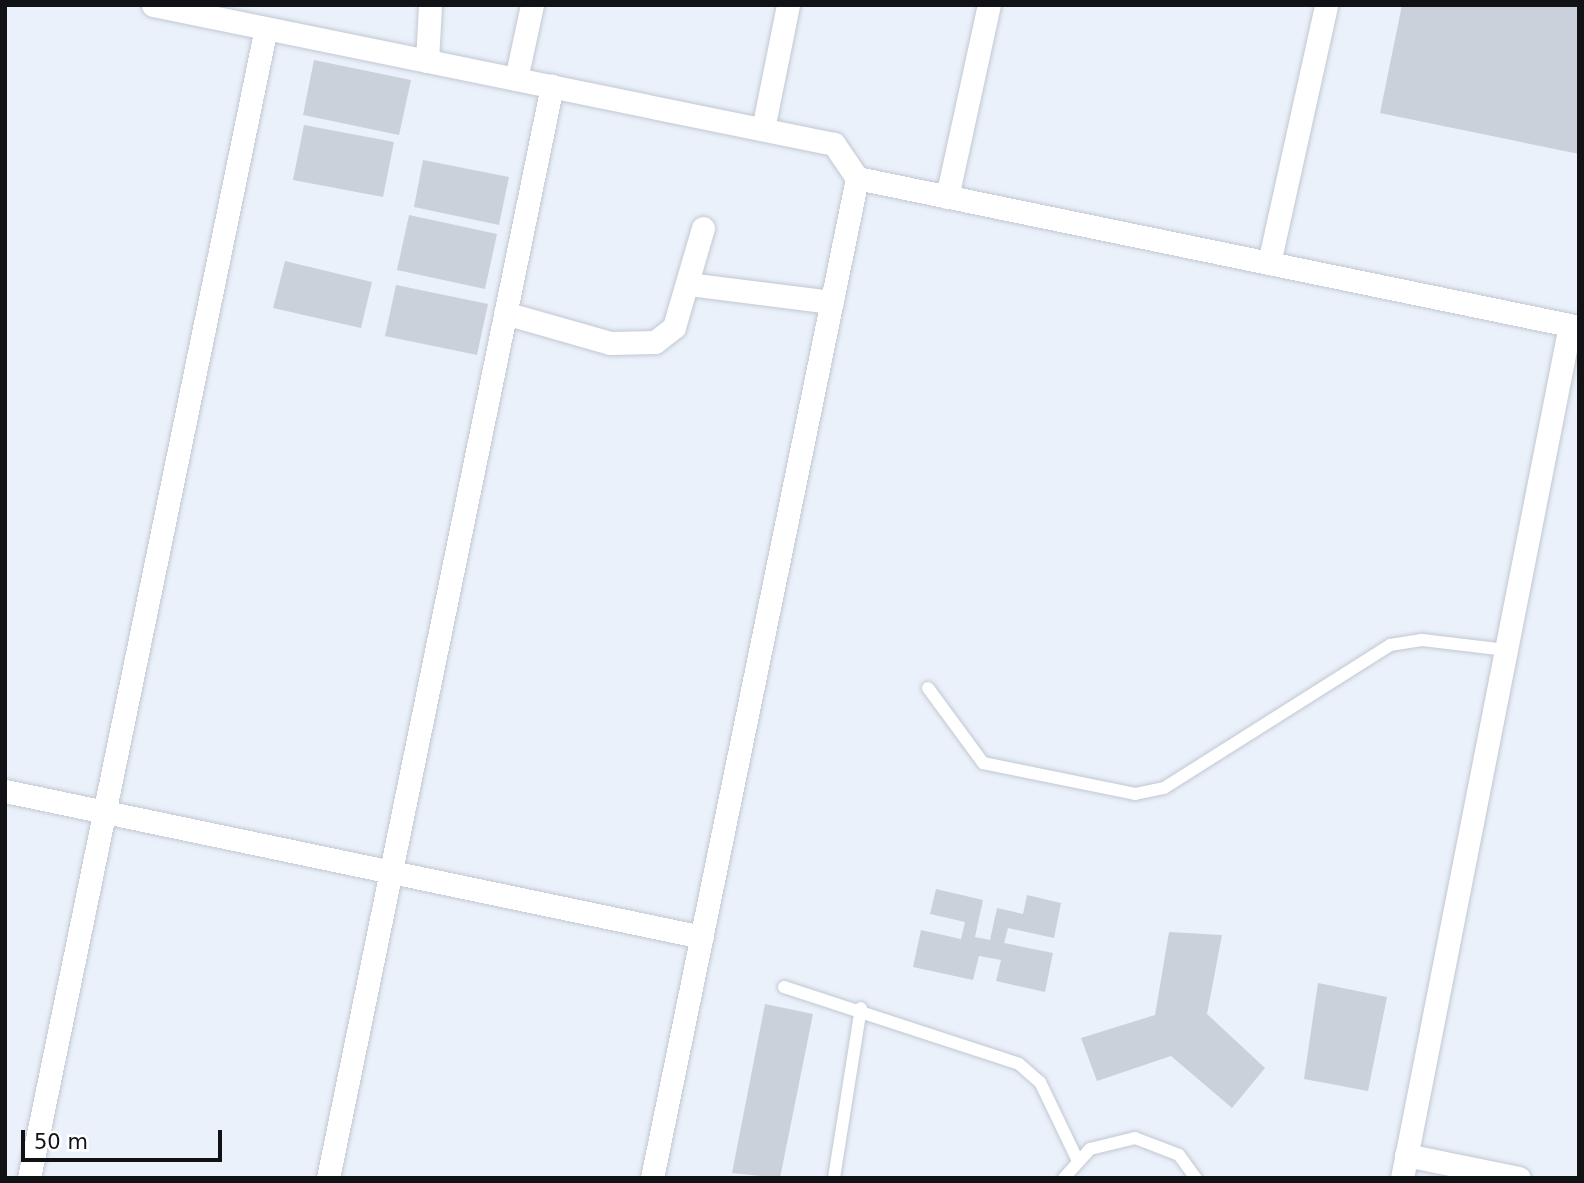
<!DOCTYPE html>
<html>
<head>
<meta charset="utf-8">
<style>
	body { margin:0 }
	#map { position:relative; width:1584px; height:1183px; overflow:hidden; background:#ebf1fb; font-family:"DejaVu Sans",sans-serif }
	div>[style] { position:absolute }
	.building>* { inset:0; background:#cad1da }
	.roads { filter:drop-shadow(0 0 2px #c1c8d1) drop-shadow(0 0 2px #c1c8d1) }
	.lane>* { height:12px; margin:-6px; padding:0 6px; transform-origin:6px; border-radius:6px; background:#fff }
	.street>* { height:23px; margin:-11.5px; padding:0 11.5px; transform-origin:11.5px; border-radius:11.5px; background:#fff }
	span { translate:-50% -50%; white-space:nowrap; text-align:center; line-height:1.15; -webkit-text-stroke:6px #fff; paint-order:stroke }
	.frame { position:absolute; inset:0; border:7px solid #101215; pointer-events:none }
	.scale { position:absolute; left:21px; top:1130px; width:201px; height:32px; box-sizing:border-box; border:4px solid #101215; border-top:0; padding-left:9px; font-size:21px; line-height:24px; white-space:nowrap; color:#101215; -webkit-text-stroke:5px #fff; paint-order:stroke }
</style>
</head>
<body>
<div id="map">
	<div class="building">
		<i style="clip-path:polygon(1402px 5px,1579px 5px,1579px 154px,1380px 113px)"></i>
		<i style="clip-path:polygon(314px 60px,411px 80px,399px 135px,303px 115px)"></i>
		<i style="clip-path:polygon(304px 125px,394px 142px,383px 197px,293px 180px)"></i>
		<i style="clip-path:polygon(423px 160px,509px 177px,499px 225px,414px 207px)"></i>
		<i style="clip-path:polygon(409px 215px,497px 234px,485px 289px,397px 270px)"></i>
		<i style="clip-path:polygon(285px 261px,372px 282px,361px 328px,273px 308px)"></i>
		<i style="clip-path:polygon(396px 285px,488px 304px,477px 355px,385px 336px)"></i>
		<i style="clip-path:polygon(936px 889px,983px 900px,975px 937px,990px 940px,997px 908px,1023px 914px,1027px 895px,1061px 903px,1054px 938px,1008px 928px,1004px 943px,1053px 953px,1045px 992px,996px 981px,1001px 960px,979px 956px,973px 980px,913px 967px,921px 930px,961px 939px,965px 922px,930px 914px)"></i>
		<i style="clip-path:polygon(1169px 932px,1222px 935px,1207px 1014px,1265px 1068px,1232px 1108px,1171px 1056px,1097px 1081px,1081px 1038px,1155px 1015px)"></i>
		<i style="clip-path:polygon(1318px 983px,1387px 997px,1368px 1091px,1304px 1079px)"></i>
		<i style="clip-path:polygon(765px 1004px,813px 1014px,780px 1178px,732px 1173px)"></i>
	</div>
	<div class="roads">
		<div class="lane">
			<i style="left:928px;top:688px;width:93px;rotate:53.7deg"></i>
			<i style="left:983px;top:763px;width:155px;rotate:11.5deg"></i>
			<i style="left:1135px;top:794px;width:30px;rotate:-12deg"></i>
			<i style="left:1164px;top:788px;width:267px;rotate:-32.3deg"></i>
			<i style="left:1390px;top:645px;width:32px;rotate:-9deg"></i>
			<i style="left:1422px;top:640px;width:85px;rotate:6.8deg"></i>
			<i style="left:784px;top:987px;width:247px;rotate:18.1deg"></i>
			<i style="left:1019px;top:1064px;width:28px;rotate:41deg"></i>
			<i style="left:1040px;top:1082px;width:85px;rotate:64.3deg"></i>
			<i style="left:834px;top:1178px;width:172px;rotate:-81deg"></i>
			<i style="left:1064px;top:1178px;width:39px;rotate:-48deg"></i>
			<i style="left:1090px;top:1149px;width:46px;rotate:-13.7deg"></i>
			<i style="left:1135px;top:1138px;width:47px;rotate:21.1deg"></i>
			<i style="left:1179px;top:1155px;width:29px;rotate:54deg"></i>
		</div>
		<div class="street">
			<i style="left:153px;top:5px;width:695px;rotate:11.54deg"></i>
			<i style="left:834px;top:144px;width:41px;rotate:55.9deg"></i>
			<i style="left:857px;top:178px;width:737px;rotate:11.66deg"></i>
			<i style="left:427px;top:61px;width:56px;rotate:-86.9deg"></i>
			<i style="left:516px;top:79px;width:76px;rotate:-77.8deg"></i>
			<i style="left:763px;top:129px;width:126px;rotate:-78.6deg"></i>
			<i style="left:947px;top:197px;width:197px;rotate:-77.7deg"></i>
			<i style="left:1269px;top:263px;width:264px;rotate:-77.5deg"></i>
			<i style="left:689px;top:284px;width:144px;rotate:7.2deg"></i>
			<i style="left:505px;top:313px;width:109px;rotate:15.9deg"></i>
			<i style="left:610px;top:343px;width:45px;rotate:-1.3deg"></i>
			<i style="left:655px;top:342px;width:24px;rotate:-38deg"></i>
			<i style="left:674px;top:327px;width:103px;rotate:-73.7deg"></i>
			<i style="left:5px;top:791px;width:712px;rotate:11.83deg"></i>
			<i style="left:1406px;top:1155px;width:115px;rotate:11.5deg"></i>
			<i style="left:29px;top:1178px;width:1174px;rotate:-78.36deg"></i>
			<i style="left:328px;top:1178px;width:1115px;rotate:-78.41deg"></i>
			<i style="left:652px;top:1178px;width:1021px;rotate:-78.41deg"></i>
			<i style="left:1402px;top:1178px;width:869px;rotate:-78.86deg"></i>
		</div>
	</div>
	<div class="frame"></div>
	<div class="scale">50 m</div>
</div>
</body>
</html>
